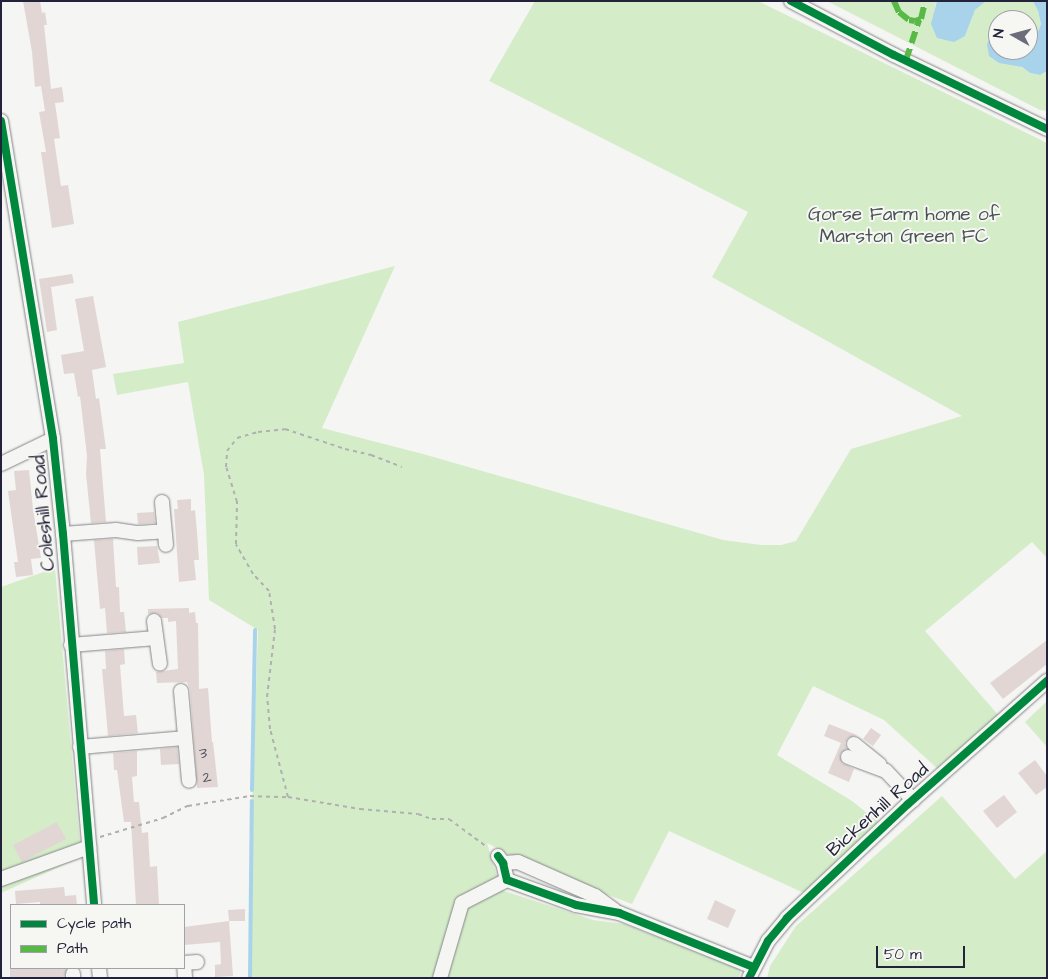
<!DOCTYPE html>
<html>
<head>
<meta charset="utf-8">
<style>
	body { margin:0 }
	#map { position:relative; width:1048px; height:979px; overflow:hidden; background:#f5f5f3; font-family:"Architects Daughter",sans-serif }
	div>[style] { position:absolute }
	.green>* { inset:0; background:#d4edc8 }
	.water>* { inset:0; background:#a8d3eb }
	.stream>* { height:4px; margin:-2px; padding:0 2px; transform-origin:2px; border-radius:2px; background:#a8d3eb }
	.building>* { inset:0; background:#e1d6d4 }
	.path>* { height:2px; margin-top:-1px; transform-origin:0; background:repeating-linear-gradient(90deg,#b0b0b2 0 4px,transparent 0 8px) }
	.roads { filter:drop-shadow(0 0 1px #858589) drop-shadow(0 0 1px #858589) }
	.minor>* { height:14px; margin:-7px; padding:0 7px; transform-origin:7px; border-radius:7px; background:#f5f5f3 }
	.quiet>* { height:6px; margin-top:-3px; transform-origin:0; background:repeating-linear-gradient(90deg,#58b947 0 12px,transparent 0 18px) }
	.cycleway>* { height:8px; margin:-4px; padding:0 4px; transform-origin:4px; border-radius:4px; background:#00873e }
	span { translate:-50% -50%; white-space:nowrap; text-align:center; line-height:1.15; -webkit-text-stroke:4px #f6f6f2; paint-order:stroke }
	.number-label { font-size:16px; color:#524f61 }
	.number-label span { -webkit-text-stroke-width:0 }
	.park-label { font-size:19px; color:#485355 }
	.street-label { font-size:19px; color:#22223b }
	.frame { position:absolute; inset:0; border:2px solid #22223b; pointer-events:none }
	.legend { position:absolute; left:10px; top:904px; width:175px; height:65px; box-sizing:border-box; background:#f6f6f2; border:1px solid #a1a1a9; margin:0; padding:6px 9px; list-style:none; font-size:15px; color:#22223b }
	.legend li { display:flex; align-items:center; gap:10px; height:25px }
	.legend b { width:25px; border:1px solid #a1a1a9 }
	.north { position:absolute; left:988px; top:10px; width:50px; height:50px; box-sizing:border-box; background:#f6f6f2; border:1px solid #a1a1a9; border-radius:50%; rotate:277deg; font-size:14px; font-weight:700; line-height:20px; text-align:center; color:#22223b }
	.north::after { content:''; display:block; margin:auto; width:18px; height:22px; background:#6c6c7b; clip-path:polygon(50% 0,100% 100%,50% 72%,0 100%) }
	.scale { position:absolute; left:876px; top:946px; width:89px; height:22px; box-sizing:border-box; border:2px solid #22223b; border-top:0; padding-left:6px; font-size:15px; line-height:18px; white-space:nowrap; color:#22223b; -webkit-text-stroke:4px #f6f6f2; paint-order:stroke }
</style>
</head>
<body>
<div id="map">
	<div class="green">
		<i style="clip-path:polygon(535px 1px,758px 1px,1047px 143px,1047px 558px,1032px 542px,925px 631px,1000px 717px,939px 770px,884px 720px,813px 686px,777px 755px,852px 801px,881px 824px,804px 893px,669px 831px,632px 904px,527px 864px,487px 843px,501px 890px,593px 920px,624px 924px,741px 970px,739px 978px,252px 978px,252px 804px,258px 630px,209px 600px,204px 475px,188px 382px,117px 395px,113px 374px,184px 363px,178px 322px,395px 266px,322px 428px,423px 454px,723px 540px,761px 545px,781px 545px,796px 541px,851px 449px,962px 416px,712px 277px,748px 212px,489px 81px)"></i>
		<i style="clip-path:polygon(827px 1px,937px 1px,935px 7px,965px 36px,975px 10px,986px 1px,1033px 1px,1038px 11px,1041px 24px,1036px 37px,1028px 42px,1028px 20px,998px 20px,998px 28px,991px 33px,987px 44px,1030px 73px,1040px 75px,1047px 71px,1047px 111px,1040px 110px)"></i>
		<i style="clip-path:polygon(55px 568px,81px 857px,1px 893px,1px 587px)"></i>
		<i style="clip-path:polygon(1047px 701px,1047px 747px,1025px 722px)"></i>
		<i style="clip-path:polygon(942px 796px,1015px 879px,1047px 851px,1047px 978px,767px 978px,770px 966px,796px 926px)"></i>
	</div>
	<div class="water">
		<i style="clip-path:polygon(937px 1px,986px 1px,975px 10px,965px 36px,954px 42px,937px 38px,931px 24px)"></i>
		<i style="clip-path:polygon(1033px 1px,1047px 1px,1047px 71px,1040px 75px,1030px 73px,1022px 67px,999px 63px,989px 56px,987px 44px,991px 33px,998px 28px,998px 50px,1028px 50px,1028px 42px,1036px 37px,1041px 24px,1038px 11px)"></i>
	</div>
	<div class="stream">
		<i style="left:252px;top:790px;width:160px;rotate:-88.9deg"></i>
		<i style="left:250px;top:978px;width:177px;rotate:-89.4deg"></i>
	</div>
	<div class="building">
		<i style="clip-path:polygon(23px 1px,40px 1px,42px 13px,45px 12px,47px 25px,44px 25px,51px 89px,62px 87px,64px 102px,55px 103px,60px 138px,54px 139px,61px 186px,68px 185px,74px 224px,52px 228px,41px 152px,46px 152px,39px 112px,45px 111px,41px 86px,35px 87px,32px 52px)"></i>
		<i style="clip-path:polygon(72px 274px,74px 283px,51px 287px,57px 330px,47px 332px,39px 279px)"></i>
		<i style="clip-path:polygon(93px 296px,106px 367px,92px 370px,96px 399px,99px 398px,106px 449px,100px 449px,106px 522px,91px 523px,86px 474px,87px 456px,80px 396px,78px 397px,74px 373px,64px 374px,61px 355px,84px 351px,75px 299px)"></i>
		<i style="clip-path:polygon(29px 470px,33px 509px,41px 558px,31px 559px,33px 575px,16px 577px,14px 562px,18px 562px,8px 491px,16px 490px,14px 471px)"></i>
		<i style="clip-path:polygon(191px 499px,191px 511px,195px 510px,197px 532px,199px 560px,194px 560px,196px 580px,179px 582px,174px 509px,178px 509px,177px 500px)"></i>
		<i style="clip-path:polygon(154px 512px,155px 523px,138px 524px,137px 513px)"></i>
		<i style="clip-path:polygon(113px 539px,116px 587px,119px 587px,120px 612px,124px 612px,126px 632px,107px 633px,105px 608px,100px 609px,94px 540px)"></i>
		<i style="clip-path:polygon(157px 546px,160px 563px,138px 565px,137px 547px)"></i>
		<i style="clip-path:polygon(189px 608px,189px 613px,195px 612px,196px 623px,198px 623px,199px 689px,208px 688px,212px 742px,213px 742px,218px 787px,197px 788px,190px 690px,187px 682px,157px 683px,156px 672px,178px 669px,176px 621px,168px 622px,168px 618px,162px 618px,157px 613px,148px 614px,148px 609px)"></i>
		<i style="clip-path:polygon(1047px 640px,1047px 664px,1003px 699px,990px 683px)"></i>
		<i style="clip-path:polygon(124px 649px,125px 664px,120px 665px,124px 716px,136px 715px,138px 733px,108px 736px,102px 669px,106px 669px,105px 651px)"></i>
		<i style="clip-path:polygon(829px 724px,857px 735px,848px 738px,845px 743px,847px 748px,840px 754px,842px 763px,854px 769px,849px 782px,828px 773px,841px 743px,824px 736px)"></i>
		<i style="clip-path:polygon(871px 728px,881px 735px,873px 746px,863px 739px)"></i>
		<i style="clip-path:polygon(177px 747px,179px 764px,161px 765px,160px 749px)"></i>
		<i style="clip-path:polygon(137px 751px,137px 776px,132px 777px,134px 802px,139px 802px,142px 833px,148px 832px,150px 867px,157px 866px,159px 905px,136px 905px,131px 822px,124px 822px,117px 770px,114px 770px,113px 753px)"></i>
		<i style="clip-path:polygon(1035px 760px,1047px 776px,1047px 787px,1036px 795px,1018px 773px)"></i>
		<i style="clip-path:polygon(1004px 795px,1017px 812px,997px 828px,983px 811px)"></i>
		<i style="clip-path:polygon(57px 822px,66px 839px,22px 862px,13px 845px)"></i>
		<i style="clip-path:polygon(64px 887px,65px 896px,76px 895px,77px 905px,40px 905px,40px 902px,16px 904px,15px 891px)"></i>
		<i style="clip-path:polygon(715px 900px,736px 910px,728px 928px,707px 919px)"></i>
		<i style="clip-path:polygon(245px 909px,245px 921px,229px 921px,228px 910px)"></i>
		<i style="clip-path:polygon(229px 921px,233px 976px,215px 977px,215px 965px,221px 964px,220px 942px,184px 945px,184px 927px)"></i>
		<i style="clip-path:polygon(10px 968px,67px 968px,64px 978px,10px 978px)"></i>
	</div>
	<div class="path">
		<i style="left:288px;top:797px;width:70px;rotate:-104.8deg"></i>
		<i style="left:270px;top:729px;width:32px;rotate:-95deg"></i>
		<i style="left:267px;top:697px;width:68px;rotate:-83.3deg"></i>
		<i style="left:275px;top:629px;width:38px;rotate:-99deg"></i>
		<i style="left:269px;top:591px;width:23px;rotate:-133deg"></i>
		<i style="left:253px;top:574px;width:34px;rotate:-120deg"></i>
		<i style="left:236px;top:544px;width:42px;rotate:-88.6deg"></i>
		<i style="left:237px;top:502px;width:37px;rotate:-107deg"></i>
		<i style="left:226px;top:467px;width:16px;rotate:-86deg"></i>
		<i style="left:227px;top:451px;width:16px;rotate:-52deg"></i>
		<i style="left:237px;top:438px;width:22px;rotate:-16deg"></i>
		<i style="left:258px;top:432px;width:27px;rotate:-6deg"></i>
		<i style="left:285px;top:429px;width:63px;rotate:18.4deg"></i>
		<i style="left:345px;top:449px;width:27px;rotate:13deg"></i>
		<i style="left:371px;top:455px;width:33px;rotate:21deg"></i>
		<i style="left:100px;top:837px;width:66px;rotate:-16.8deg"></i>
		<i style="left:163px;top:818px;width:28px;rotate:-26deg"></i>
		<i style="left:188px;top:806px;width:63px;rotate:-9.2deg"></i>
		<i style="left:250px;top:796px;width:38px;rotate:2deg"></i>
		<i style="left:288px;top:797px;width:73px;rotate:9.5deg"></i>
		<i style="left:360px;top:809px;width:58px;rotate:4.9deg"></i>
		<i style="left:418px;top:814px;width:15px;rotate:20deg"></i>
		<i style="left:432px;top:819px;width:17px"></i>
		<i style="left:449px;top:819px;width:47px;rotate:36.4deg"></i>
	</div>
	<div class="roads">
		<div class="minor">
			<i style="left:791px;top:1px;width:116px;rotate:27.7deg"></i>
			<i style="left:894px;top:55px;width:170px;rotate:25.8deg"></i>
			<i style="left:1px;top:121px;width:322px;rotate:80.7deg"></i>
			<i style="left:53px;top:439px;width:96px;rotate:84deg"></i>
			<i style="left:63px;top:534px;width:372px;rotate:85.2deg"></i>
			<i style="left:1px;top:464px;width:58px;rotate:-25.7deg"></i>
			<i style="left:162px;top:502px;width:43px;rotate:84.7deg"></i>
			<i style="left:63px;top:534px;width:53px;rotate:-4.3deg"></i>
			<i style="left:116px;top:530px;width:22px;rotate:8deg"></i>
			<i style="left:138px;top:533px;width:26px;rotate:-4deg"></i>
			<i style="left:154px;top:621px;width:43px;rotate:82.1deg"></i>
			<i style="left:71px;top:645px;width:85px;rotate:-4.7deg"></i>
			<i style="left:181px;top:691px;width:90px;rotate:84.9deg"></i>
			<i style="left:854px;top:744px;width:33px;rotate:39deg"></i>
			<i style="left:80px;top:747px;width:104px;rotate:-4.9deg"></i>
			<i style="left:848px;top:757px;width:40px;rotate:20.2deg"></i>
			<i style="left:886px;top:771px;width:40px;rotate:47deg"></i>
			<i style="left:498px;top:856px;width:9px;rotate:54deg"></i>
			<i style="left:503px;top:863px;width:17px;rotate:77deg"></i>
			<i style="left:507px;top:880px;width:73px;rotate:19.9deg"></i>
			<i style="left:576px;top:905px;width:44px;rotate:10.5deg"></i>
			<i style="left:619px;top:913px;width:144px;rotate:21.9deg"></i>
			<i style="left:503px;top:863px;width:15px;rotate:-4deg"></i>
			<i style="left:518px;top:862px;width:84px;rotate:23.8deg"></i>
			<i style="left:595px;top:896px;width:24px;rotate:36deg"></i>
			<i style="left:1px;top:879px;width:94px;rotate:-20deg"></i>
			<i style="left:184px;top:963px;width:15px;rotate:86deg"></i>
			<i style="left:184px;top:963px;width:13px;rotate:-4deg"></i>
			<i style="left:99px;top:968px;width:10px;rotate:84deg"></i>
			<i style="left:73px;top:978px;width:4px;rotate:-90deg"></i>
			<i style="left:440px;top:978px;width:78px;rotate:-73.7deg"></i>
			<i style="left:462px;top:903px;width:51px;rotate:-27.1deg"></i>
			<i style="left:749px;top:978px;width:42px;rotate:-62.8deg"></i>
			<i style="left:768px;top:941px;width:30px;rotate:-50deg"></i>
			<i style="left:787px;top:918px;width:166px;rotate:-43.3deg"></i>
			<i style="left:908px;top:804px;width:186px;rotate:-41.5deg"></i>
		</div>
	</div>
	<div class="quiet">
		<i style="left:894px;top:1px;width:12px;rotate:66deg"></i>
		<i style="left:899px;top:12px;width:13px;rotate:39deg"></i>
		<i style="left:909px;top:20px;width:6px;rotate:9deg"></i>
		<i style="left:915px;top:21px;width:6px;rotate:-18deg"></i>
		<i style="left:921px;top:19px;width:18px;rotate:-77deg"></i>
		<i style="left:906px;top:60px;width:42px;rotate:-72deg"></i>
	</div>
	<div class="cycleway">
		<i style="left:791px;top:1px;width:116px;rotate:27.7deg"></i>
		<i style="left:894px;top:55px;width:170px;rotate:25.8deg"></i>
		<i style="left:1px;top:121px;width:322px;rotate:80.7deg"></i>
		<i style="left:53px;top:439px;width:96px;rotate:84deg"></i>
		<i style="left:63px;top:534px;width:372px;rotate:85.2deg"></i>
		<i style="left:498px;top:856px;width:9px;rotate:54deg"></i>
		<i style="left:503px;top:863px;width:17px;rotate:77deg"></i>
		<i style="left:507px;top:880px;width:73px;rotate:19.9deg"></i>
		<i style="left:576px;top:905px;width:44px;rotate:10.5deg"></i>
		<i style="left:619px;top:913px;width:144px;rotate:21.9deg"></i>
		<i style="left:749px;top:978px;width:42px;rotate:-62.8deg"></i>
		<i style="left:768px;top:941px;width:30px;rotate:-50deg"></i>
		<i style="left:787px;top:918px;width:166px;rotate:-43.3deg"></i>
		<i style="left:908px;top:804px;width:186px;rotate:-41.5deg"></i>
	</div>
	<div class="number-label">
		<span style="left:203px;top:753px">3</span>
		<span style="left:207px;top:777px">2</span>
	</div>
	<div class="park-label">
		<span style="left:904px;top:226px">Gorse Farm home of<br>Marston Green FC</span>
	</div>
	<div class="street-label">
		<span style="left:44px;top:513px;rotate:-95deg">Coleshill Road</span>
		<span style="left:878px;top:810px;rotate:-42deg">Bickenhill Road</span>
	</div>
	<div class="frame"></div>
	<ul class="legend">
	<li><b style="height:6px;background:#00873e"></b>Cycle path</li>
	<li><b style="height:6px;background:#58b947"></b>Path</li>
	</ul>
	<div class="north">N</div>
	<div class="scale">50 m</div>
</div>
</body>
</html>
